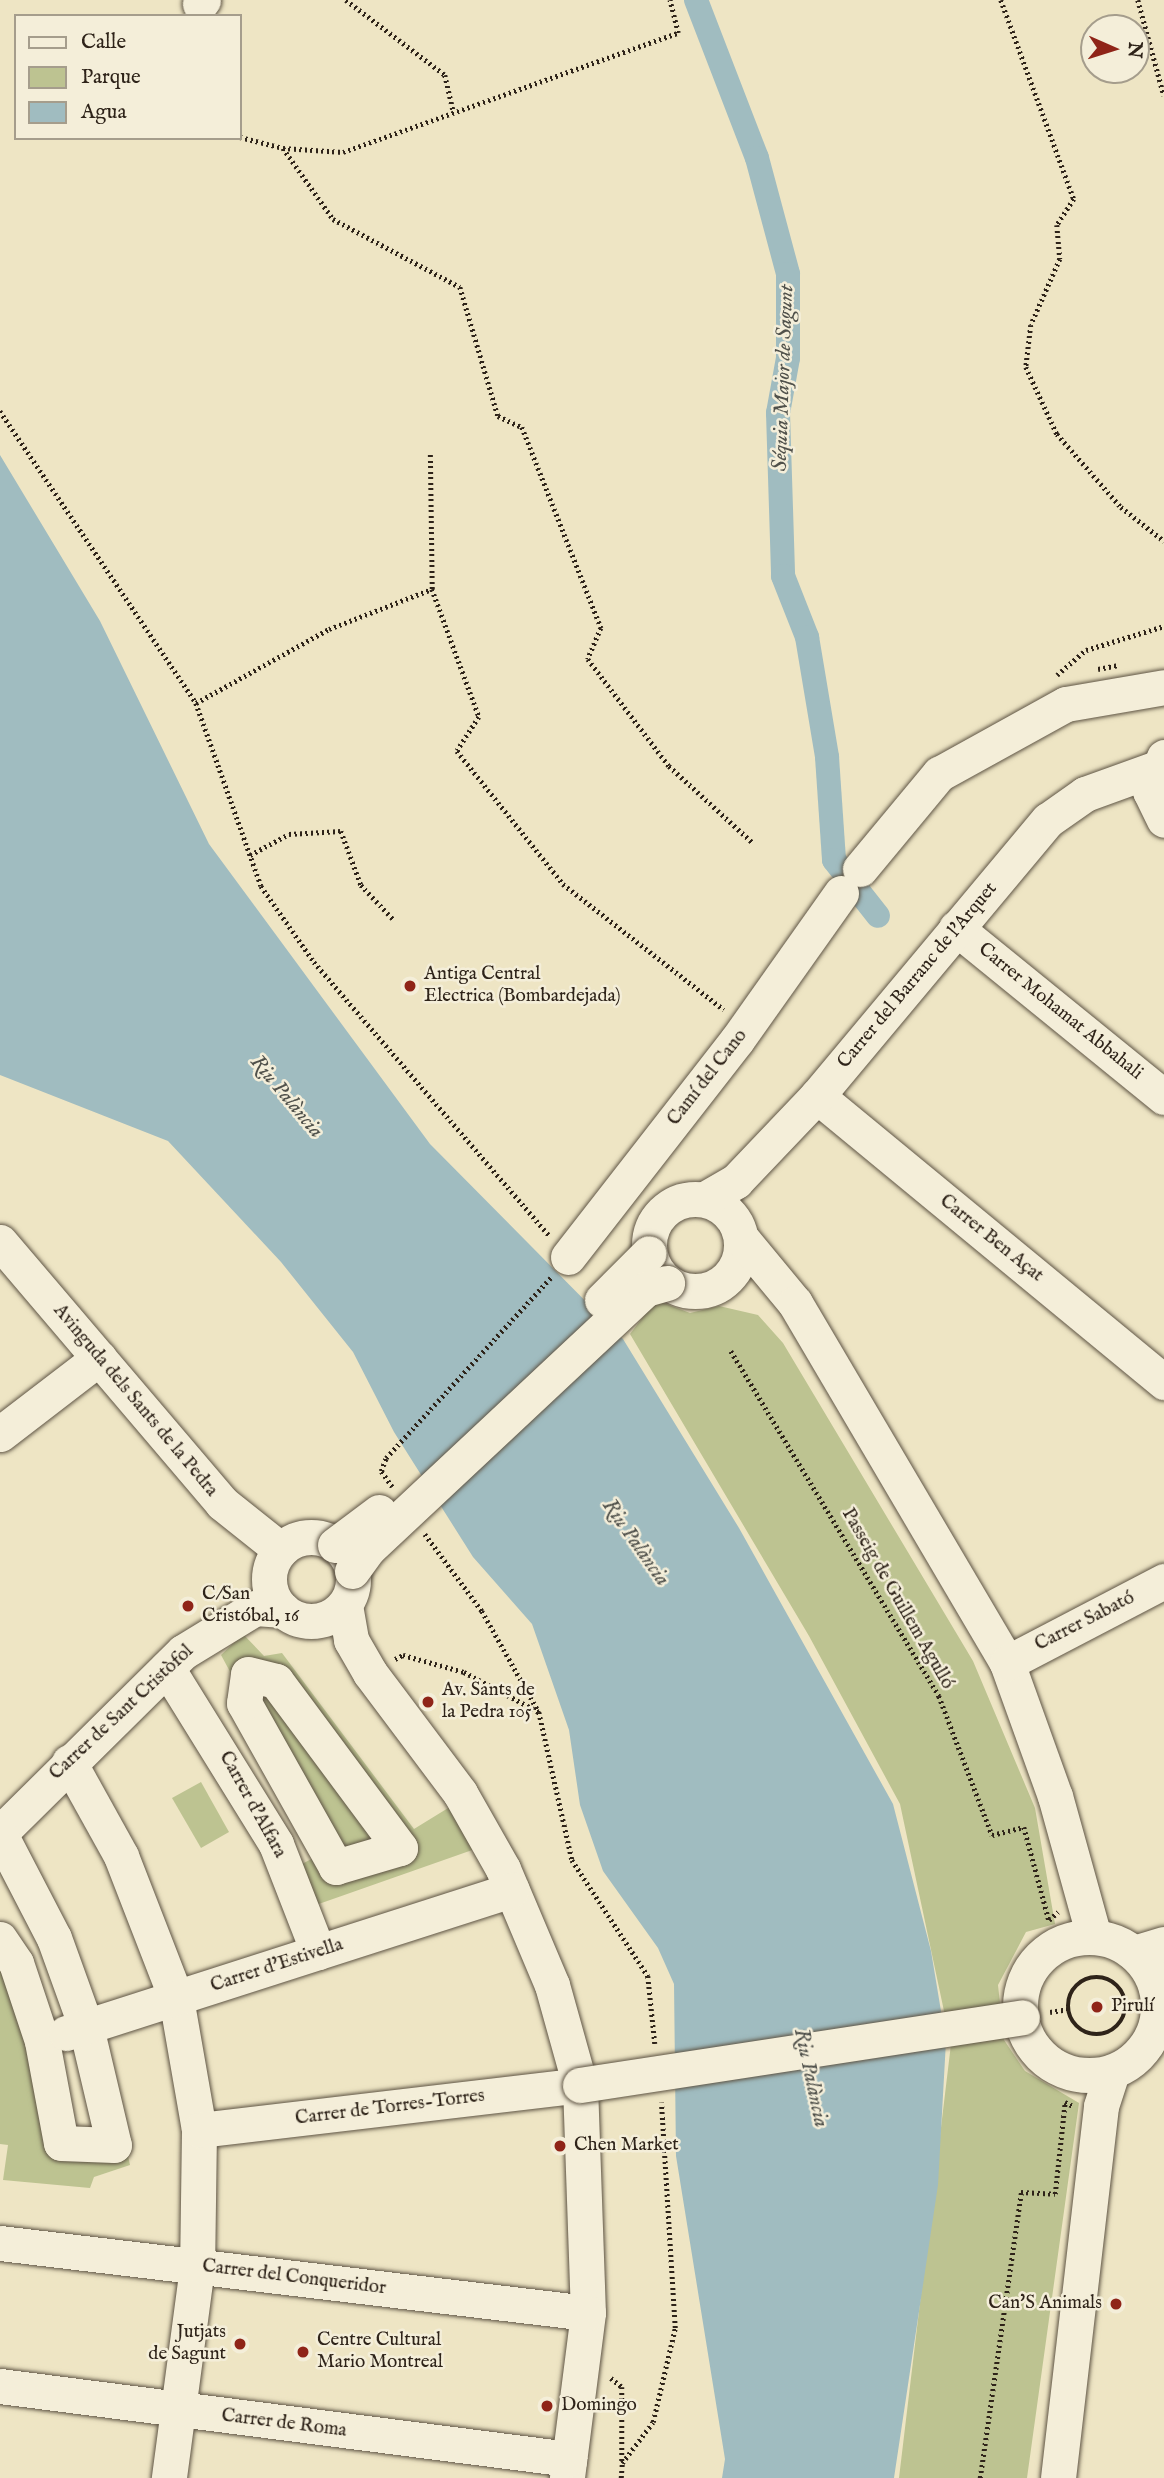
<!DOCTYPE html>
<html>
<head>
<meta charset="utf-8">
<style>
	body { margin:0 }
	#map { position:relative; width:1164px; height:2478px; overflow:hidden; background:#eee5c4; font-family:"IM FELL English",serif }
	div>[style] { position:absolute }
	.green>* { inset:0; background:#bdc391 }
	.water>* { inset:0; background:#a0bcc0 }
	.canal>* { height:24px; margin:-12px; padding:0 12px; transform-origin:12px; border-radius:12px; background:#a0bcc0 }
	.path>* { height:4.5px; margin-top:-2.25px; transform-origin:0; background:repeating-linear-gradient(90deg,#2e2319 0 2px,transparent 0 5.5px) }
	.path>.ring { margin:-2.25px; padding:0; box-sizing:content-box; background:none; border:4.5px solid #2e2319; border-radius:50% }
	.roads { filter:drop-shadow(0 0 2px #5e5444) drop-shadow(0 0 2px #5e5444) }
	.minor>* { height:35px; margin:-17.5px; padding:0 17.5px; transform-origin:17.5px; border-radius:17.5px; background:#f4eed9 }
	.minor>.ring { margin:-17.5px; padding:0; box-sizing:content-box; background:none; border:35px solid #f4eed9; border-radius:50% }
	.bridges { filter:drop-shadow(0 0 2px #5e5444) drop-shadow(0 0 2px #5e5444) }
	.minor-bridge>* { height:35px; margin:-17.5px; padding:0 17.5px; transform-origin:17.5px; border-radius:17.5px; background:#f4eed9 }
	.dots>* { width:19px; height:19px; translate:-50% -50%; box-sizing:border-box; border:4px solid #f4eed9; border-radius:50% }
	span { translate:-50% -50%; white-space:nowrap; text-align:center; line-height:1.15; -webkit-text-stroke:5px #f4eed9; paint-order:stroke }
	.poi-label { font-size:19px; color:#2e2319 }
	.left { translate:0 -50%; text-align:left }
	.right { translate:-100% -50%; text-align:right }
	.street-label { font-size:19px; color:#2e2319 }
	.water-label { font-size:21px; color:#50514b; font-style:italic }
	.legend { position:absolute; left:14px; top:14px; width:228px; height:126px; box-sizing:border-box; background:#f4eed9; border:2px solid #a59d8c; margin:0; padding:9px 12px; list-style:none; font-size:21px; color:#2e2319 }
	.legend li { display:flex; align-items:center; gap:14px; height:35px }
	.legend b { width:35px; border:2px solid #a59d8c }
	.north { position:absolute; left:1080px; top:14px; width:70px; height:70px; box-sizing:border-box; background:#f4eed9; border:2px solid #a59d8c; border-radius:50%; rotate:93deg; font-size:19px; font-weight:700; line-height:28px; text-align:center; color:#2e2319 }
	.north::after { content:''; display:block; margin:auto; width:24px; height:32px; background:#8f2418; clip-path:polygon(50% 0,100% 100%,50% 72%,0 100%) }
</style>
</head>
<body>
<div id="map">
	<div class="green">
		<i style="clip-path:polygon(656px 1300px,690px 1313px,719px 1306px,758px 1315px,783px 1343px,973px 1661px,1035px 1808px,1055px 1924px,1026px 1932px,998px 1985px,1004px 2040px,1025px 2071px,1079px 2103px,1027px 2478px,899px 2478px,951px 2044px,900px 1804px,809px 1636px,630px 1334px)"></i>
		<i style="clip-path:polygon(243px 1634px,264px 1656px,282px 1653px,414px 1829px,453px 1805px,478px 1848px,313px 1906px,296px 1867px,327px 1851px,221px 1655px)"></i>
		<i style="clip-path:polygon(201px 1782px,229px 1832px,201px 1848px,172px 1798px)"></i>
		<i style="clip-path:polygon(0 1940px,61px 2143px,127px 2151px,130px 2165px,94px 2177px,90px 2188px,3px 2180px,8px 2145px,0 2144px)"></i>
	</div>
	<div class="water">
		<i style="clip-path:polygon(0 455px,100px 621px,209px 844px,430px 1144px,623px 1339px,739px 1528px,893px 1804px,931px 1951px,946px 2041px,938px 2185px,894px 2478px,722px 2478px,725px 2459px,676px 2156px,674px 1984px,658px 1948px,603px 1871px,580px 1805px,569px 1730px,532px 1624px,473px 1557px,394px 1432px,353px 1352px,281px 1262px,168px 1141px,0 1075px)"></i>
	</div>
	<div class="canal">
		<i style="left:696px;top:0;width:169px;rotate:68.9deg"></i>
		<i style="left:757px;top:158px;width:120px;rotate:75deg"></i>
		<i style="left:788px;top:274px;width:84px;rotate:90deg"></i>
		<i style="left:788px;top:358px;width:56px;rotate:100.3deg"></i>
		<i style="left:778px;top:413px;width:163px;rotate:88.2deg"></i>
		<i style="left:783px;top:576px;width:66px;rotate:68.5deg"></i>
		<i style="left:807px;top:637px;width:122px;rotate:80.5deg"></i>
		<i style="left:827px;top:757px;width:103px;rotate:86.1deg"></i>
		<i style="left:834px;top:860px;width:71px;rotate:51.8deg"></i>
	</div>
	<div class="path">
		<i style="left:346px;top:0;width:124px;rotate:37.1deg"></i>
		<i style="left:445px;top:75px;width:36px;rotate:77deg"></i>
		<i style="left:1001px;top:0;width:212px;rotate:69.9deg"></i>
		<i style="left:1074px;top:199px;width:31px;rotate:123deg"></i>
		<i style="left:1057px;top:225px;width:34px;rotate:85deg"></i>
		<i style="left:1060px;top:259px;width:72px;rotate:113.7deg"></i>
		<i style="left:1031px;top:325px;width:42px;rotate:96.8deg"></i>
		<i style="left:1026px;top:367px;width:74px;rotate:65.2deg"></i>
		<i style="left:1057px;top:434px;width:97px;rotate:48.8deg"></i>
		<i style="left:1121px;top:507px;width:55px;rotate:38.3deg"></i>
		<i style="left:1138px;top:0;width:99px;rotate:74.8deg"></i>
		<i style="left:240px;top:137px;width:44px;rotate:14.3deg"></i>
		<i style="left:283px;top:148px;width:87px;rotate:54.8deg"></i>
		<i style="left:333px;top:219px;width:144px;rotate:28.2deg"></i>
		<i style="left:460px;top:287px;width:134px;rotate:73.6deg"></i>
		<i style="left:498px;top:416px;width:26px;rotate:25deg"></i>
		<i style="left:522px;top:427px;width:216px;rotate:68.5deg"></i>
		<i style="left:601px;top:628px;width:34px;rotate:113deg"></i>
		<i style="left:588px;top:659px;width:134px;rotate:52.9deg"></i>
		<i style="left:669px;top:766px;width:114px;rotate:42.5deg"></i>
		<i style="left:283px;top:148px;width:60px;rotate:3.8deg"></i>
		<i style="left:343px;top:152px;width:356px;rotate:-19.6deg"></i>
		<i style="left:678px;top:33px;width:34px;rotate:-104deg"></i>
		<i style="left:0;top:411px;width:352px;rotate:56.1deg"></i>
		<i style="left:196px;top:703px;width:194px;rotate:70.4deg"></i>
		<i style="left:261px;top:886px;width:93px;rotate:55.1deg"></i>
		<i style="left:314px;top:962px;width:362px;rotate:49.3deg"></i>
		<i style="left:432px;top:589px;width:136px;rotate:69.8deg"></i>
		<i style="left:479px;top:717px;width:40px;rotate:122.9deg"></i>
		<i style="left:457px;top:751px;width:170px;rotate:51.4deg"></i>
		<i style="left:563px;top:884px;width:204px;rotate:38deg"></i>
		<i style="left:1098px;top:669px;width:21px;rotate:-11deg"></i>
		<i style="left:1057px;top:675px;width:38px;rotate:-41deg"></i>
		<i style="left:1086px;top:650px;width:82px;rotate:-17.1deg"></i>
		<i style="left:196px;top:703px;width:152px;rotate:-29.1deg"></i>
		<i style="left:329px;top:629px;width:110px;rotate:-21.2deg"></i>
		<i style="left:432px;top:589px;width:137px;rotate:-90.8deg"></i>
		<i style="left:250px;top:855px;width:44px;rotate:-28.3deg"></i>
		<i style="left:289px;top:834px;width:52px;rotate:-3.3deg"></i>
		<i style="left:341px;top:831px;width:58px;rotate:69.7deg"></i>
		<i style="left:361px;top:885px;width:47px;rotate:46.7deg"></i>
		<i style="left:731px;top:1351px;width:403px;rotate:58.9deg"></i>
		<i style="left:939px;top:1696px;width:149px;rotate:69.1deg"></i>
		<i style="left:992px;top:1835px;width:33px;rotate:-14deg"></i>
		<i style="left:1024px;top:1827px;width:96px;rotate:75deg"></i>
		<i style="left:1049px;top:1920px;width:12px;rotate:-42deg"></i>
		<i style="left:392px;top:1487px;width:19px;rotate:-125deg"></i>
		<i style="left:381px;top:1471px;width:14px;rotate:-69deg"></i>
		<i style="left:386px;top:1458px;width:245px;rotate:-47.6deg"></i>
		<i style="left:425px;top:1534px;width:96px;rotate:53.5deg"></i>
		<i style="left:482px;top:1611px;width:116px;rotate:60.6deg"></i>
		<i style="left:395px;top:1659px;width:9px;rotate:-27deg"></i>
		<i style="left:403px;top:1655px;width:63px;rotate:15.6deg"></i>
		<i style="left:464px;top:1672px;width:85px;rotate:28.1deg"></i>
		<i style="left:539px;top:1712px;width:152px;rotate:77.4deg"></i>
		<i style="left:572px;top:1860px;width:139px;rotate:56.8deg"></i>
		<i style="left:648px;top:1976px;width:68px;rotate:84.1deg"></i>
		<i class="ring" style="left:1068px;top:1977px;width:53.5px;height:53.5px"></i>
		<i style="left:1126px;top:2004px;width:38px;rotate:-2deg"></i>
		<i style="left:1050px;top:2012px;width:19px;rotate:-9deg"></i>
		<i style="left:611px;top:2378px;width:14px;rotate:39deg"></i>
		<i style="left:622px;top:2387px;width:75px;rotate:90deg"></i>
		<i style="left:621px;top:2478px;width:15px;rotate:-86deg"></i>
		<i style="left:622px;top:2463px;width:51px;rotate:-52.9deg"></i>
		<i style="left:653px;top:2422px;width:97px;rotate:-76.8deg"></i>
		<i style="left:675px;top:2328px;width:226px;rotate:-93.5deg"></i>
		<i style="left:980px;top:2478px;width:289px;rotate:-81.8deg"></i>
		<i style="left:1021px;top:2192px;width:34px;rotate:3deg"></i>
		<i style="left:1055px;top:2194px;width:93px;rotate:-83.8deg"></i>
		<i style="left:1065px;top:2102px;width:9px;rotate:27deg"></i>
	</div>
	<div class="roads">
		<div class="minor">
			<i style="left:200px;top:4px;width:5px;rotate:-53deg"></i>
			<i style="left:1164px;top:757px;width:37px;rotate:112deg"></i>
			<i style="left:1150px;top:791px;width:32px;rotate:64deg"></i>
			<i style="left:860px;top:869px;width:124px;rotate:-50.3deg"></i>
			<i style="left:939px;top:774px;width:145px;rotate:-28.9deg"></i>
			<i style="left:1066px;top:704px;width:99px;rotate:-9.8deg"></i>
			<i style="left:956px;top:928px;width:268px;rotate:39.1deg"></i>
			<i style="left:817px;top:1096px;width:450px;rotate:39.5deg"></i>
			<i class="ring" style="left:649px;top:1199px;width:57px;height:57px"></i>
			<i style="left:705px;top:1199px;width:36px;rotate:-30deg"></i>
			<i style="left:736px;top:1181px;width:117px;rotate:-46.4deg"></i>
			<i style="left:817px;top:1096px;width:360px;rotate:-50.1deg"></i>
			<i style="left:1048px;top:820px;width:45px;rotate:-35.1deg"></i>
			<i style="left:1085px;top:794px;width:73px;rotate:-19.9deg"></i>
			<i style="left:742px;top:1239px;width:83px;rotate:50.4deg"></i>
			<i style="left:795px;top:1303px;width:418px;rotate:59.5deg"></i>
			<i style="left:1007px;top:1663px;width:141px;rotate:70.2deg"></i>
			<i style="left:1055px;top:1796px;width:146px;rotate:74.5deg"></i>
			<i style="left:0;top:1242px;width:343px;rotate:49.6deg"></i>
			<i style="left:222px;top:1503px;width:75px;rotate:38.5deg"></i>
			<i style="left:568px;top:1257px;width:275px;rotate:-52.1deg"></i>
			<i style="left:737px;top:1040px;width:180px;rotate:-54.7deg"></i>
			<i style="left:0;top:1434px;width:125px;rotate:-37.5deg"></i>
			<i class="ring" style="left:269px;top:1537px;width:49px;height:49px"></i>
			<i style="left:345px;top:1605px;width:36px;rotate:80deg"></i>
			<i style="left:351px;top:1640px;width:38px;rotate:60deg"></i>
			<i style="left:370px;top:1673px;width:150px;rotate:53.1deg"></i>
			<i style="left:460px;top:1793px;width:87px;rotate:60.5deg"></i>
			<i style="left:503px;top:1869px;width:126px;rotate:67.1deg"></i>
			<i style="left:552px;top:1985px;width:104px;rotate:74.4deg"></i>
			<i style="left:580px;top:2085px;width:228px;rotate:88deg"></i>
			<i style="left:588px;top:2313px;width:166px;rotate:97.3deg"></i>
			<i style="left:1007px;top:1663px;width:177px;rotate:-27.6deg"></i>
			<i style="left:167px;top:1668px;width:207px;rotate:58.2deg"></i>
			<i style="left:276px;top:1844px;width:116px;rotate:68.7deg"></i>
			<i style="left:248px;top:1674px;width:29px;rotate:14deg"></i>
			<i style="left:276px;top:1681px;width:208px;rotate:53.4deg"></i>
			<i style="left:400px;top:1848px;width:67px;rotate:163.5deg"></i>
			<i style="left:336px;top:1867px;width:188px;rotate:-119.3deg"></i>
			<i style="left:244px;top:1703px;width:29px;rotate:-82deg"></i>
			<i style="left:69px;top:1762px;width:107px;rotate:61deg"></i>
			<i style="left:121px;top:1856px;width:152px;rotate:68.8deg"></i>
			<i style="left:176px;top:1998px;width:134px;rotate:80.1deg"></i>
			<i style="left:199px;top:2130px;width:137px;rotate:90.8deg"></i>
			<i style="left:197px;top:2267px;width:213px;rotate:97.6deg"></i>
			<i style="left:0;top:1833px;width:257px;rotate:-44.7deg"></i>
			<i style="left:183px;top:1652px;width:84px;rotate:-31.4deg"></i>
			<i style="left:255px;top:1608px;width:28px;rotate:4deg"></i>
			<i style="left:0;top:1834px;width:117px;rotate:62.6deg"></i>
			<i style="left:54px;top:1938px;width:95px;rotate:70.2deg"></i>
			<i style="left:86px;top:2027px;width:121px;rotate:76.7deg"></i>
			<i style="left:114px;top:2145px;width:53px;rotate:-177.8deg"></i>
			<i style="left:61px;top:2143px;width:104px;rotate:-100.6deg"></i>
			<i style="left:42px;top:2041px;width:82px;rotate:-108.4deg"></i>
			<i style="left:16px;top:1963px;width:29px;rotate:-124deg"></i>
			<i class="ring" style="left:1020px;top:1937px;width:103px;height:103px"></i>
			<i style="left:1134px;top:1953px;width:31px;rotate:-17deg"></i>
			<i style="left:66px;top:2033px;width:468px;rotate:-17.8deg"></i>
			<i style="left:199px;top:2130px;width:384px;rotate:-6.7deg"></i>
			<i style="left:0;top:2243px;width:592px;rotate:6.79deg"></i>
			<i style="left:0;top:2386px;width:574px;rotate:7.31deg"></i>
			<i style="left:1058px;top:2478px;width:374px;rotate:-83.4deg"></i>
			<i style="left:1101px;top:2106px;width:36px;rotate:-72deg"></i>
		</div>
	</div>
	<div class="bridges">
		<div class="minor-bridge">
			<i style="left:602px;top:1300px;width:66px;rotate:-45deg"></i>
			<i style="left:335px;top:1545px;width:55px;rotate:-36.9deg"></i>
			<i style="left:352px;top:1571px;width:29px;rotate:-54deg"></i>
			<i style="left:369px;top:1548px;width:379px;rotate:-43.1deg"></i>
			<i style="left:646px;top:1289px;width:22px;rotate:-16deg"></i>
			<i style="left:580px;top:2085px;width:447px;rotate:-8.7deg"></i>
		</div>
	</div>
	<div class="dots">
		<i style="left:410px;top:986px;background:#8f2418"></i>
		<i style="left:188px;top:1606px;background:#8f2418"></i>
		<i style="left:428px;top:1702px;background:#8f2418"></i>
		<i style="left:1097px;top:2007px;background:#8f2418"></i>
		<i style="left:560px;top:2146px;background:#8f2418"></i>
		<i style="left:1116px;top:2304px;background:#8f2418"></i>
		<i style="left:240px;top:2344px;background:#8f2418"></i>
		<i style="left:303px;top:2352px;background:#8f2418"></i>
		<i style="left:547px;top:2406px;background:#8f2418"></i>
	</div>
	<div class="poi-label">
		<span class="left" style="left:424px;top:986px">Antiga Central<br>Electrica (Bombardejada)</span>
		<span class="left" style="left:202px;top:1606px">C/San<br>Cristóbal, 16</span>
		<span class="left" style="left:442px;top:1702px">Av. Sants de<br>la Pedra 105</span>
		<span class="left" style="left:1111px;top:2007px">Pirulí</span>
		<span class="left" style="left:574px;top:2146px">Chen Market</span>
		<span class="right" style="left:1102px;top:2304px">Can'S Animals</span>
		<span class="right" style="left:226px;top:2344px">Jutjats<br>de Sagunt</span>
		<span class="left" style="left:317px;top:2352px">Centre Cultural<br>Mario Montreal</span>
		<span class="left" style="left:561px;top:2406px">Domingo</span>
	</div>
	<div class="street-label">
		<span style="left:918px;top:976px;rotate:-50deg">Carrer del Barranc de l'Arquet</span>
		<span style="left:1060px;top:1012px;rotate:39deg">Carrer Mohamat Abbahali</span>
		<span style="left:708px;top:1078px;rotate:-52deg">Camí del Cano</span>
		<span style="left:991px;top:1239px;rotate:39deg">Carrer Ben Açat</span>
		<span style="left:135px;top:1401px;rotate:50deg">Avinguda dels Sants de la Pedra</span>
		<span style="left:897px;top:1599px;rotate:60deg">Passeig de Guillem Agulló</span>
		<span style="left:1085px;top:1622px;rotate:-27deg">Carrer Sabató</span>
		<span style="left:122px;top:1713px;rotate:-43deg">Carrer de Sant Cristòfol</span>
		<span style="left:252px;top:1805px;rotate:61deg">Carrer d'Alfara</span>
		<span style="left:277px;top:1966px;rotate:-18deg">Carrer d'Estivella</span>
		<span style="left:390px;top:2108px;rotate:-7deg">Carrer de Torres-Torres</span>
		<span style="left:294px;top:2278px;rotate:7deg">Carrer del Conqueridor</span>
		<span style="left:284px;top:2424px;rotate:7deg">Carrer de Roma</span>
	</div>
	<div class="water-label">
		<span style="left:784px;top:378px;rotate:-88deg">Séquia Major de Sagunt</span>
		<span style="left:286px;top:1097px;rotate:50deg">Riu Palància</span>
		<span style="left:635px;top:1543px;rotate:55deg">Riu Palància</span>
		<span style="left:810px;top:2078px;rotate:78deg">Riu Palància</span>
	</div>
	<ul class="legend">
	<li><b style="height:9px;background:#f4eed9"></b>Calle</li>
	<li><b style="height:19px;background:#bdc391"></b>Parque</li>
	<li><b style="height:19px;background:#a0bcc0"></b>Agua</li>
	</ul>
	<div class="north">N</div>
</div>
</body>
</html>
